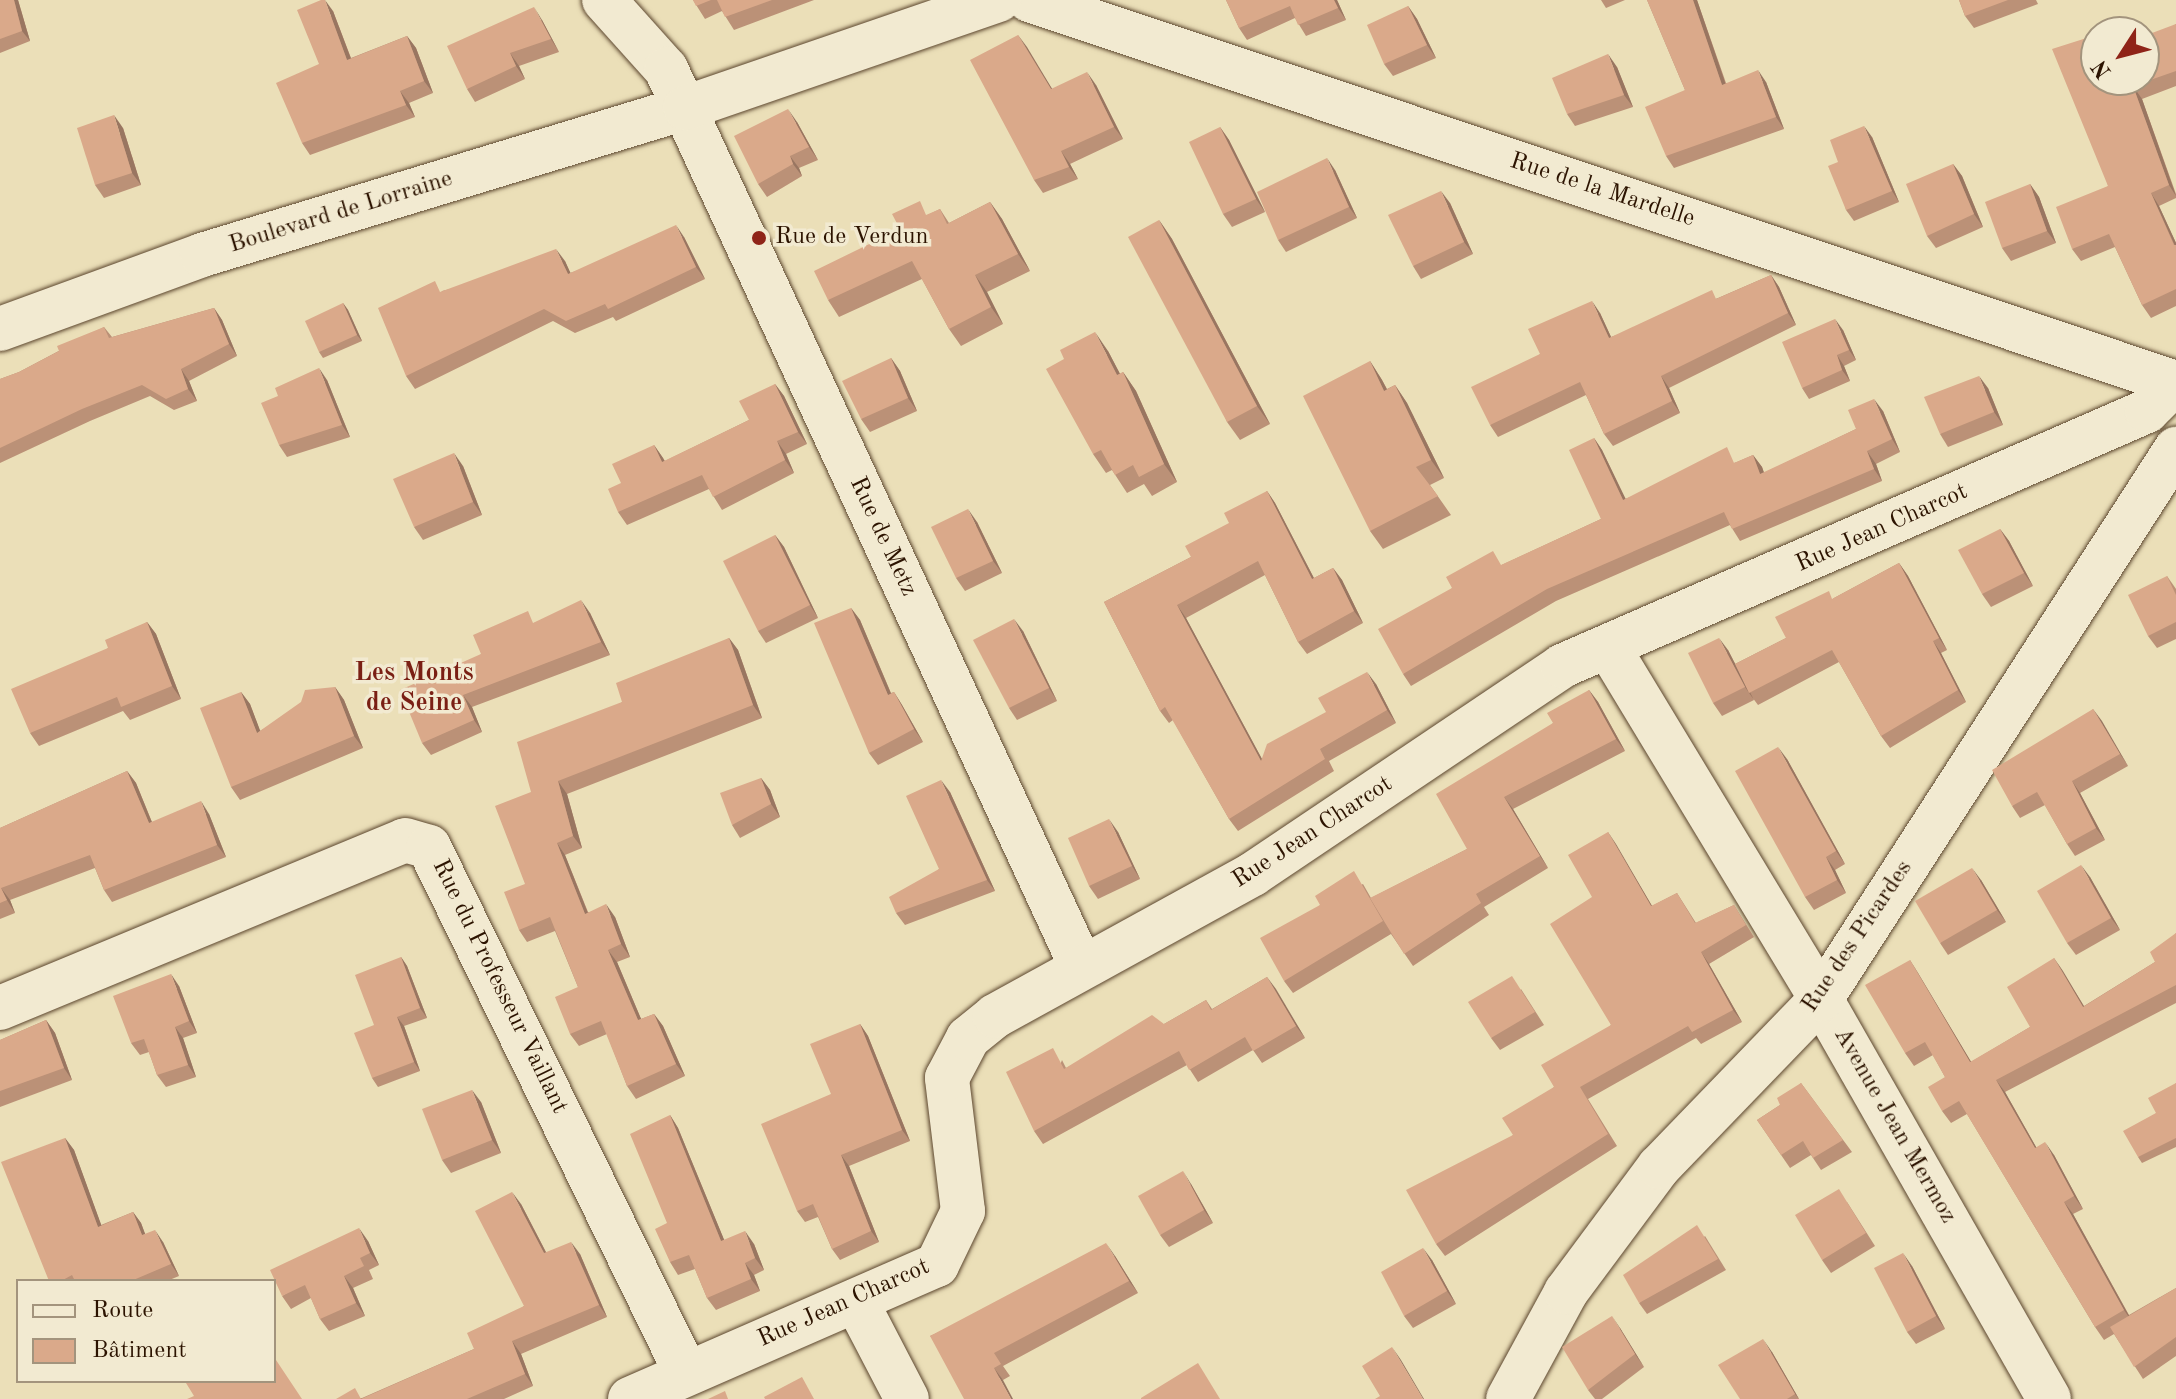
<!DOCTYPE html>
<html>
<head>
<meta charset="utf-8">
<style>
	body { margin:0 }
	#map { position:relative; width:2176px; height:1399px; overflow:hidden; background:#ebdfb8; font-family:"Old Standard TT",serif }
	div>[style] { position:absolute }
	.roads { filter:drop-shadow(0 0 2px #5c462e) drop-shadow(0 0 2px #5c462e) }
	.minor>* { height:44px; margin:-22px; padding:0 22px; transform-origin:22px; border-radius:22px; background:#f2ead1 }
	.wall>* { inset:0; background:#bb9177 }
	.shaded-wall>* { inset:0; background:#997661 }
	.building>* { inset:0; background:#daa98a }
	.dots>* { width:22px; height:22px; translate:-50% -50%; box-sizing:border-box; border:4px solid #f2ead1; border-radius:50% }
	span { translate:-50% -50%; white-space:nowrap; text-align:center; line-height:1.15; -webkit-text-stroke:7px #f2ead1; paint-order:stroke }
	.street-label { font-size:24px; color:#2c1300 }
	.poi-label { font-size:24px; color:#2c1300 }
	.left { translate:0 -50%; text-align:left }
	.neighbourhood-label { font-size:26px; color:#7a1f14; font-weight:700 }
	.legend { position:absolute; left:16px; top:1279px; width:260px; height:104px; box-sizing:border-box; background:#f2ead1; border:2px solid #a3947d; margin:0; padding:10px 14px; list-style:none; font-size:24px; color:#2c1300 }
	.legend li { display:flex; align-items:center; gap:16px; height:40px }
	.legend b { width:40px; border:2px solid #a3947d }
	.north { position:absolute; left:2080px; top:16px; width:80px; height:80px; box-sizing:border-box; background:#f2ead1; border:2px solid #a3947d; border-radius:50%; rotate:234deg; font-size:22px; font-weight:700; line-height:32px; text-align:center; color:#2c1300 }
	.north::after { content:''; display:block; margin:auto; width:28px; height:36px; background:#8f2418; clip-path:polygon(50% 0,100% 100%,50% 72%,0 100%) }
</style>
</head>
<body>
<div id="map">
	<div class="roads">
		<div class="minor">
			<i style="left:604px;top:0;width:93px;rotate:48.1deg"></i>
			<i style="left:666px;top:69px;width:988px;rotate:65.17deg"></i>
			<i style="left:1029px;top:0;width:1209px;rotate:18.46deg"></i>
			<i style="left:0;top:329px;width:215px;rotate:-20.1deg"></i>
			<i style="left:202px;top:255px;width:505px;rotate:-16.93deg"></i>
			<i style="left:685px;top:108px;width:332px;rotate:-19deg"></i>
			<i style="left:1610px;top:650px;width:408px;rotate:58.8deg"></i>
			<i style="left:1821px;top:999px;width:460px;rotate:60.3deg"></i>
			<i style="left:0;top:1008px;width:438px;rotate:-22.5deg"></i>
			<i style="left:405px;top:840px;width:25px;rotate:16deg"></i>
			<i style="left:429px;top:847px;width:585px;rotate:63.96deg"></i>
			<i style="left:856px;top:1301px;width:110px;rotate:62.5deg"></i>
			<i style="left:630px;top:1399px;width:335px;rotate:-23.6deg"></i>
			<i style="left:937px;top:1265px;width:60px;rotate:-64.3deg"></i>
			<i style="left:963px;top:1211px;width:134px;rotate:-96.9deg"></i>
			<i style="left:947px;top:1078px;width:45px;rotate:-62.3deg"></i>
			<i style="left:968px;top:1038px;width:35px;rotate:-39deg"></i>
			<i style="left:995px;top:1016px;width:294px;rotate:-28.8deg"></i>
			<i style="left:1253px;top:874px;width:372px;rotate:-33.9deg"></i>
			<i style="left:1562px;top:666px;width:638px;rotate:-23.55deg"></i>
			<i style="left:2147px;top:411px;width:41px;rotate:-45deg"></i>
			<i style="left:1508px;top:1399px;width:122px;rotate:-61.5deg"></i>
			<i style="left:1566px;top:1292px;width:156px;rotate:-53.4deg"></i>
			<i style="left:1659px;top:1167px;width:233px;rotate:-46deg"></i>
			<i style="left:1821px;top:999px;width:655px;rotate:-57.16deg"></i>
		</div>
	</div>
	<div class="wall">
		<i style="clip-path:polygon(0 0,18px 0,30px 41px,0 53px)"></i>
		<i style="clip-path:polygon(693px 0,814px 0,734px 30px,722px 11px,705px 19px)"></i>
		<i style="clip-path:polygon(1226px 0,1337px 0,1346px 20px,1306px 36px,1295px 18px,1247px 40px,1239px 28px)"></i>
		<i style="clip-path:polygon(1601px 0,1625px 0,1606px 8px)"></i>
		<i style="clip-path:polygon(1647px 0,1697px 0,1726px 83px,1766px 82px,1784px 129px,1674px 168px,1666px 156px,1685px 90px)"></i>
		<i style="clip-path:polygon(1959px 0,2036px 0,2038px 4px,1974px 28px,1965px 16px)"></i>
		<i style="clip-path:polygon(1408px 6px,1417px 19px,1436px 58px,1393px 76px,1384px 64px)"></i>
		<i style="clip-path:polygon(333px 11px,351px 58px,407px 36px,416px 48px,433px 93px,409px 103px,415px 117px,310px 155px,302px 143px,319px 64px)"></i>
		<i style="clip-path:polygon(542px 20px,559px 52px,519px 66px,525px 79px,475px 102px,467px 89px)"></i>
		<i style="clip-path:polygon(2176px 24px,2176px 86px,2142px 99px,2176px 194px,2176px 198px,2159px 206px,2176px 243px,2176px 306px,2151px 318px,2142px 305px,2115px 247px,2081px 261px,2072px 249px,2108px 186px,2096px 80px)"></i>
		<i style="clip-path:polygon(1018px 35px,1052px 89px,1096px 85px,1123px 139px,1070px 164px,1078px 179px,1043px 193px,1034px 180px)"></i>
		<i style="clip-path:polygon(1617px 67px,1633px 107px,1575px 126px,1567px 114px)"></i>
		<i style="clip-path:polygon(797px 122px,818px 160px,799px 168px,802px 176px,767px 197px,758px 184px)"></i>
		<i style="clip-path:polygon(1220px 127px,1229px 140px,1265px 212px,1232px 227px,1223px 214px)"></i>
		<i style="clip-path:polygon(123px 128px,141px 185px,104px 198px,95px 185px)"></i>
		<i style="clip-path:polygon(1872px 137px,1899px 202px,1854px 221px,1846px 210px,1838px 162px)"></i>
		<i style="clip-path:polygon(1953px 164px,1962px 176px,1983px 227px,1936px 248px,1927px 236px)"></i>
		<i style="clip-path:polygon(1335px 170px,1357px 218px,1286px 252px,1278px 240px)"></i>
		<i style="clip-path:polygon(2030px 184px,2039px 197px,2056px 243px,2011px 261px,2002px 248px)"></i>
		<i style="clip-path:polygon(990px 202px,1002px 219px,1030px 271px,987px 292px,1003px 324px,961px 346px,949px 329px,922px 279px,839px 317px,828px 300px,900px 229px,940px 209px,949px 223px)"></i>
		<i style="clip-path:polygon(1450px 203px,1473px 254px,1421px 279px,1413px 266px)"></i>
		<i style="clip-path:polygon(1159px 220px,1172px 239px,1270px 424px,1240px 440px,1227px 422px)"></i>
		<i style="clip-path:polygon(684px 237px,705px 279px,616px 321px,613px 317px,575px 333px,553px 321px,415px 389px,406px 376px,442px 291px,565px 261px,570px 273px)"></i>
		<i style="clip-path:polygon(1771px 275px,1779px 287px,1796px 325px,1669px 388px,1680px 413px,1613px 446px,1604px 434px,1586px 395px,1498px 437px,1490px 425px,1540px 354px,1600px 313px,1611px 337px,1718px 298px)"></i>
		<i style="clip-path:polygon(343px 303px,348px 310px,362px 341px,323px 358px,319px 352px)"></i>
		<i style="clip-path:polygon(214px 308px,222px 320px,237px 356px,189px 381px,197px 401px,174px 410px,150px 396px,90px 421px,0 463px,0 379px,19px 372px,104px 327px,112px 337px)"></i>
		<i style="clip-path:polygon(1843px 330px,1856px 360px,1844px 366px,1850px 381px,1809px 399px,1802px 388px)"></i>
		<i style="clip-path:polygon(1108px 351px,1120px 374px,1123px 372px,1136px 391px,1177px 482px,1152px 496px,1144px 484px,1127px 493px,1112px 470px,1106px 473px,1093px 454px)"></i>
		<i style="clip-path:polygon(891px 358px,900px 371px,917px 411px,870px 432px,861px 419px)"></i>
		<i style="clip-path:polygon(1370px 361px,1382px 380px,1387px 389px,1395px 385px,1407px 403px,1444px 478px,1430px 485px,1451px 515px,1383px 549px,1370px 531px)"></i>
		<i style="clip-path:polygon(327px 380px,350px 437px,287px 457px,279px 445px)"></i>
		<i style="clip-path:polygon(775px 384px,784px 396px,807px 444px,786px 454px,794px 473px,722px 510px,709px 489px,627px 525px,618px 512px,654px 445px,665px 461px,749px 420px)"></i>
		<i style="clip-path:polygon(1988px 388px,2003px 425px,1948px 447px,1940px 434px)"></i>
		<i style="clip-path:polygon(1883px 411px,1900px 452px,1876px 464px,1882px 481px,1740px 541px,1730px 525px,1556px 601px,1411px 686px,1403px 674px,1452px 588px,1601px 519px,1594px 438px,1602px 450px,1625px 499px,1737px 462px,1753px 455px,1762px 467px,1764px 473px,1856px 429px)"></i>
		<i style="clip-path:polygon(463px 466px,482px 515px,423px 540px,414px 527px)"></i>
		<i style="clip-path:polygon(1267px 491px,1275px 503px,1314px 578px,1333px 568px,1342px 580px,1363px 623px,1307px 654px,1298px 642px,1265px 575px,1186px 618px,1262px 759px,1376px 684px,1396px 723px,1329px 761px,1334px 771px,1238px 831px,1229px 819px,1173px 720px,1169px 723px,1160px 711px,1104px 602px,1191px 557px)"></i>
		<i style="clip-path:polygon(977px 522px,1002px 573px,965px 591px,956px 578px)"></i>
		<i style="clip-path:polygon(2000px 529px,2009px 541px,2033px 586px,1991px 607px,1982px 594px)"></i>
		<i style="clip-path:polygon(775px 535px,784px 547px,818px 618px,766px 643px,758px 631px)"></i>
		<i style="clip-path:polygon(1899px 563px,1908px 576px,1947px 650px,1941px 653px,1966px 702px,1890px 748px,1881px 736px,1839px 662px,1758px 705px,1752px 697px,1754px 700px,1722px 716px,1713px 703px,1728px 650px,1735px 664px,1786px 638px,1834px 598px)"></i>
		<i style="clip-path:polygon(2167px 576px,2176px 589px,2176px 639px,2157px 648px,2148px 636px)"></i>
		<i style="clip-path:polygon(851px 608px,860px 620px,891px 693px,894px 692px,902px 705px,923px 742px,878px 765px,869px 753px)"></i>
		<i style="clip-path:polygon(590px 613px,610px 655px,472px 707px,482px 732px,431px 755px,422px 743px,481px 654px,536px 622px)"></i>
		<i style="clip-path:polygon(147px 622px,156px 634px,181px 699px,130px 720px,123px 711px,39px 746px,30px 733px,108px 648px)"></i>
		<i style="clip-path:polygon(1023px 631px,1057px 701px,1017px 720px,1009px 708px)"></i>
		<i style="clip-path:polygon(729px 638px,738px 650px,762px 718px,567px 794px,582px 848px,565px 855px,588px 912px,615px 917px,630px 957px,617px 962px,641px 1019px,654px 1014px,663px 1026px,685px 1076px,636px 1099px,627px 1086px,607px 1034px,579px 1046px,570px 1034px,578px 987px,555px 931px,527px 942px,519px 930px,525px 884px,531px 792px,622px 702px)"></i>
		<i style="clip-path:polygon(335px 687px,344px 700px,363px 748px,240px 800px,231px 787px,241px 692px,250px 704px,260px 731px)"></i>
		<i style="clip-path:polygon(1589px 690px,1598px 702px,1625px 751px,1513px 809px,1548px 868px,1484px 907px,1489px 915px,1413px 966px,1391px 934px,1293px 993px,1284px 981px,1320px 905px,1363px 884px,1371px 898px,1467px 849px,1553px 723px)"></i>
		<i style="clip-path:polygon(2093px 709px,2128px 766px,2080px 793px,2105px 840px,2075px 856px,2067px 844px,2045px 805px,2020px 818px,2012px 806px)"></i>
		<i style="clip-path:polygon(1787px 759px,1845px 864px,1835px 870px,1846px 893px,1814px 910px,1805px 897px)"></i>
		<i style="clip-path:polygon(127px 771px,136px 783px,152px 822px,209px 814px,226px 857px,112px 902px,104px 890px,95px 868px,10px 900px,15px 913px,0 919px,0 828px)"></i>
		<i style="clip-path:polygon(761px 778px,770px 790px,780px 817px,740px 838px,732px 825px)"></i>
		<i style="clip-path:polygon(950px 792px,995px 891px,905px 925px,896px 913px,939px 869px)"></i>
		<i style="clip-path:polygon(1118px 832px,1140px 879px,1098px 899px,1089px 886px)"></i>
		<i style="clip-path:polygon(1608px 832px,1652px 906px,1677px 893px,1696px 923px,1734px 905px,1754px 937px,1709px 964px,1742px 1022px,1701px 1044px,1696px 1038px,1588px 1099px,1617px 1146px,1445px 1256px,1436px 1244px,1513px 1135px,1554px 1087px,1611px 1025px,1592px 897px)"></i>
		<i style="clip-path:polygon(2090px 877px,2120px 930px,2076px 955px,2067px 943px)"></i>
		<i style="clip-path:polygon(1981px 880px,2006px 922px,1948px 955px,1940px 943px)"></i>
		<i style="clip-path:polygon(2176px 933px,2176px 1003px,2005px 1092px,2036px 1147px,2054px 1155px,2083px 1209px,2073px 1214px,2129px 1315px,2176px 1288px,2176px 1356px,2143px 1379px,2114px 1334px,2104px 1340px,2095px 1327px,1967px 1114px,1951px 1123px,1942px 1111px,1945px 1077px,1933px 1055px,1914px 1066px,1905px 1053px,1910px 960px,1918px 973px,1971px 1062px,2030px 1027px,2054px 958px,2084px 1006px,2155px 962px)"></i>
		<i style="clip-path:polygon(401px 957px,407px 966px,427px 1018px,404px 1026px,420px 1071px,378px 1087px,372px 1078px,374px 1025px)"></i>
		<i style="clip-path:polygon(1267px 977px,1305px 1038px,1262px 1063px,1253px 1050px,1198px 1082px,1187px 1065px,1043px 1144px,1034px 1131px,1062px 1060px,1066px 1068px,1164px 1024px,1206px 1000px,1212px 1009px)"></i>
		<i style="clip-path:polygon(179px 986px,197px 1033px,183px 1038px,196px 1077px,166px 1087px,157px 1075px,149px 1052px,140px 1055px,131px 1043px)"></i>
		<i style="clip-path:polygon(1521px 989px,1544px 1025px,1500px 1050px,1491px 1038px)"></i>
		<i style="clip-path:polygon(46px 1020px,55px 1033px,72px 1080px,0 1107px,0 1040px)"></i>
		<i style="clip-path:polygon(860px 1024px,868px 1036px,910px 1141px,849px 1166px,879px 1242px,840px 1260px,832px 1249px,818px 1217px,805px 1222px,797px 1211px,831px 1094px)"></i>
		<i style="clip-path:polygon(1801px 1083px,1852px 1152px,1821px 1170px,1811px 1155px,1790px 1168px,1757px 1120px,1780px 1105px)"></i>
		<i style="clip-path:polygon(2176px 1083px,2176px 1147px,2142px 1163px,2138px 1157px,2156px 1113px)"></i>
		<i style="clip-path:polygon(481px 1102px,501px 1153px,451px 1173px,442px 1160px)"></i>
		<i style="clip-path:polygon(670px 1115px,678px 1128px,724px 1240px,754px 1244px,764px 1270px,754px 1275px,760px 1291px,716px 1310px,707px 1298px,695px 1269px,678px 1275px,670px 1262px,667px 1223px)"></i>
		<i style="clip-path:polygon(65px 1138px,74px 1150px,101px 1225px,133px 1212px,141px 1223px,145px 1234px,163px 1242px,179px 1276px,167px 1281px,49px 1281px)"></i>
		<i style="clip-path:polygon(1191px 1184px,1213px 1223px,1169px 1247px,1160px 1235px)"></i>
		<i style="clip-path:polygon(1847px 1202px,1875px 1246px,1831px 1273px,1822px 1260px)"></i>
		<i style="clip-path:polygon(521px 1204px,546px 1252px,580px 1254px,607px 1317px,521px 1354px,533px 1386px,504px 1399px,336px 1399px,362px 1398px,474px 1349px,524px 1306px)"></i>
		<i style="clip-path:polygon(1705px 1236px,1726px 1270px,1647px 1314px,1639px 1303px)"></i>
		<i style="clip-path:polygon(368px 1241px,379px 1265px,369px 1270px,373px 1279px,353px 1288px,365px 1316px,329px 1331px,320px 1319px,311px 1298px,291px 1309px,282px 1296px)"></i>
		<i style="clip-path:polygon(1115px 1256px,1138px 1293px,1003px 1366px,1010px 1376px,1003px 1380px,930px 1336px)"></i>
		<i style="clip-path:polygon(1432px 1260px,1456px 1304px,1413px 1328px,1404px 1316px)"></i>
		<i style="clip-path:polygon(1912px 1266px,1945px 1329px,1916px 1344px,1907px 1332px)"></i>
		<i style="clip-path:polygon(1620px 1328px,1644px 1367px,1602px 1399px,1595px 1399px,1588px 1390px)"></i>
		<i style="clip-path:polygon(1772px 1352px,1799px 1399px,1740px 1399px)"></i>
	</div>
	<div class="shaded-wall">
		<i style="clip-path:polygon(14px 0,18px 0,30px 41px,22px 31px)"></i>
		<i style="clip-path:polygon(325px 0,333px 11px,356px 72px,347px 60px)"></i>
		<i style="clip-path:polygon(1334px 0,1337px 0,1346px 20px,1338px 8px)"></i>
		<i style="clip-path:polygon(1693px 0,1697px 0,1730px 97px,1722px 85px)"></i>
		<i style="clip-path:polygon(1408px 6px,1417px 19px,1436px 58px,1427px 45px)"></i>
		<i style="clip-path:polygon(534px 7px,542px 20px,559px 52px,551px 39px)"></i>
		<i style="clip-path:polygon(1018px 35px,1027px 47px,1060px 102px,1051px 89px)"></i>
		<i style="clip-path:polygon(407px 36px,416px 48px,433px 93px,424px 81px)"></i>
		<i style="clip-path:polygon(510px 53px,519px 66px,525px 79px,516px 66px)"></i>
		<i style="clip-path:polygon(1608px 54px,1617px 67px,1633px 107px,1624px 95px)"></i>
		<i style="clip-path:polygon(1758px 70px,1766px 82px,1784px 129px,1776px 117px)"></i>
		<i style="clip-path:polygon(1087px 72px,1096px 85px,1123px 139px,1114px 127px)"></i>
		<i style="clip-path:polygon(2133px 86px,2142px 99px,2176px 196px,2169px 185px)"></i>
		<i style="clip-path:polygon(400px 91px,409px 103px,415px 117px,406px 105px)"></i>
		<i style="clip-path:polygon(788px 109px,797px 122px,818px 160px,809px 147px)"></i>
		<i style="clip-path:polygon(114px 115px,123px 128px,141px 185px,132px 173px)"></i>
		<i style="clip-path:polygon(1864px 126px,1872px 137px,1899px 202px,1892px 191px)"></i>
		<i style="clip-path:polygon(1220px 127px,1229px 140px,1265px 212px,1256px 199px)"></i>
		<i style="clip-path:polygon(1061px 151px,1070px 164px,1078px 179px,1069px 167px)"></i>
		<i style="clip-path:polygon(790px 156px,799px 168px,802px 176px,793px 164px)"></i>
		<i style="clip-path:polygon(1327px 158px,1335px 170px,1357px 218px,1349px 207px)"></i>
		<i style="clip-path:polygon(1953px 164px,1962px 176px,1983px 227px,1974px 214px)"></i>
		<i style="clip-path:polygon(2030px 184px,2039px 197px,2056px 243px,2047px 231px)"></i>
		<i style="clip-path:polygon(1441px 191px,1450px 203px,1473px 254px,1464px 242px)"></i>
		<i style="clip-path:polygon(2151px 193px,2159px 206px,2176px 243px,2176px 248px)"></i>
		<i style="clip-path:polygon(990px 202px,1002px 219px,1030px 271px,1018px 254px)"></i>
		<i style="clip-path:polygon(1159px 220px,1172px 239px,1270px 424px,1257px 406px)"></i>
		<i style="clip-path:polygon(676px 225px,684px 237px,705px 279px,696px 267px)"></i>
		<i style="clip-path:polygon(556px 249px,565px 261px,577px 287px,568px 274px)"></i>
		<i style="clip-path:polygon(975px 275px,987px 292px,1003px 324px,991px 307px)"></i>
		<i style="clip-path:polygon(1771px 275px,1779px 287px,1796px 325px,1788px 313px)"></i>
		<i style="clip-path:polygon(1592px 301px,1600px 313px,1617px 350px,1609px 338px)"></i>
		<i style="clip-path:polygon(343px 303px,348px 310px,362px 341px,357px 335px)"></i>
		<i style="clip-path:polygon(214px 308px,222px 320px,237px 356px,229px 344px)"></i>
		<i style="clip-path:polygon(1835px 319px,1843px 330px,1856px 360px,1849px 350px)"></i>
		<i style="clip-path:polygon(1095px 332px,1108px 351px,1130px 393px,1117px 375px)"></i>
		<i style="clip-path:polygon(1837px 355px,1844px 366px,1850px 381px,1842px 370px)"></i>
		<i style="clip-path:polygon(891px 358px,900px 371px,917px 411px,908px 398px)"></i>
		<i style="clip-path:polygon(1370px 361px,1382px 380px,1397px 409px,1384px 391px)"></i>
		<i style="clip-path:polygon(319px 368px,327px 380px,350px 437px,342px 425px)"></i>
		<i style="clip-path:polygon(181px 369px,189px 381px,197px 401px,188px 389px)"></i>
		<i style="clip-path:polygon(1123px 372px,1136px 391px,1177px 482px,1164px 464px)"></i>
		<i style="clip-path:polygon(1661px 376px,1669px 388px,1680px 413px,1672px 401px)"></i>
		<i style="clip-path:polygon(1979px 376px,1988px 388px,2003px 425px,1994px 412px)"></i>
		<i style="clip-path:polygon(775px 384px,784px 396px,807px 444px,798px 432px)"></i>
		<i style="clip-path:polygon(1395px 385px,1407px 403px,1444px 478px,1431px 460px)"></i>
		<i style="clip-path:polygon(1874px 399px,1883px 411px,1900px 452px,1892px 439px)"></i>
		<i style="clip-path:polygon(1594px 438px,1602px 450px,1632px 512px,1623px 500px)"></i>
		<i style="clip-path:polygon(777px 441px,786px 454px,794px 473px,785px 460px)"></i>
		<i style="clip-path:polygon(654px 445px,663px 458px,671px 475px,662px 462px)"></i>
		<i style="clip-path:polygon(1867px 451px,1876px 464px,1882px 481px,1874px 469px)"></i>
		<i style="clip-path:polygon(454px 453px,463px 466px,482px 515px,473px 502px)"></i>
		<i style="clip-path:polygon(1753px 455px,1762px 467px,1769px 487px,1760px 474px)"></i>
		<i style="clip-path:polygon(1267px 491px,1275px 503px,1321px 592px,1312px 579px)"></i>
		<i style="clip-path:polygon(968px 509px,977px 522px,1002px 573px,993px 561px)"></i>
		<i style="clip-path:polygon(2000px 529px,2009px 541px,2033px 586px,2024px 573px)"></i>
		<i style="clip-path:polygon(775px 535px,784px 547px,818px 618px,810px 605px)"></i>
		<i style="clip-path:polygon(1899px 563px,1908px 576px,1947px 650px,1939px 638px)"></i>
		<i style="clip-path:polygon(1333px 568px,1342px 580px,1363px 623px,1354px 611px)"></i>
		<i style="clip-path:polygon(581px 600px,590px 613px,610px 655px,601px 642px)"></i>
		<i style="clip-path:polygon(1177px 605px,1186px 618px,1270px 774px,1261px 761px)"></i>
		<i style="clip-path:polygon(851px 608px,860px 620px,897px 708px,888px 695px)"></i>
		<i style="clip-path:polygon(1014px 619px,1023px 631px,1057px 701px,1049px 688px)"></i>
		<i style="clip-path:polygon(147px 622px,156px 634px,181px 699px,172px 686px)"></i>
		<i style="clip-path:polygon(729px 638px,738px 650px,762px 718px,753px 705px)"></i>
		<i style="clip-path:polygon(1719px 638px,1728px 650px,1754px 700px,1745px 687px)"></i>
		<i style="clip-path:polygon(1933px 641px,1941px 653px,1966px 702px,1958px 690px)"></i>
		<i style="clip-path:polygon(1367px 672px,1376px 684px,1396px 723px,1387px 710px)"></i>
		<i style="clip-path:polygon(335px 687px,344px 700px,363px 748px,354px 736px)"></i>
		<i style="clip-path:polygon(1589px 690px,1598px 702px,1625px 751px,1616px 739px)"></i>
		<i style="clip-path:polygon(241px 692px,250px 704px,266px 746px,257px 733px)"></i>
		<i style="clip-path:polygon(894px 692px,902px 705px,923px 742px,914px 729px)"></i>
		<i style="clip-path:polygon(463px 695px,472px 707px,482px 732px,474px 720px)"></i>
		<i style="clip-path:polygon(2093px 709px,2102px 721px,2128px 766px,2120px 754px)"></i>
		<i style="clip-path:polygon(1778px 747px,1787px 759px,1845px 864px,1836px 851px)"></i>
		<i style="clip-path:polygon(127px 771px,136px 783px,157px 835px,149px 823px)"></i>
		<i style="clip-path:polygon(761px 778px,770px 790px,780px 817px,771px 804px)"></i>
		<i style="clip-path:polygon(941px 780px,950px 792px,995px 891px,987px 880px)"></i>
		<i style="clip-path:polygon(558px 781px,567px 794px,582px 848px,573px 836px)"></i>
		<i style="clip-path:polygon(2072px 781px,2080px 793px,2105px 840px,2096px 828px)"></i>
		<i style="clip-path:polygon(1504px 797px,1513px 809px,1548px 868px,1540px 856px)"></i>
		<i style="clip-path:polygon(201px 801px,209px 814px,226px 857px,217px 845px)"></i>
		<i style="clip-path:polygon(1109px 819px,1118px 832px,1140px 879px,1132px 866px)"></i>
		<i style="clip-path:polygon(1608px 832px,1616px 844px,1659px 918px,1651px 906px)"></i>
		<i style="clip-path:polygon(557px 843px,565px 855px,593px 926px,585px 914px)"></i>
		<i style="clip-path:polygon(1826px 857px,1835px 870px,1846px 893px,1837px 880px)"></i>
		<i style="clip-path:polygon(2081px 865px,2090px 877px,2120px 930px,2111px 918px)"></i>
		<i style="clip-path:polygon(1972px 868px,1981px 880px,2006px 922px,1997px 910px)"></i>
		<i style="clip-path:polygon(1px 888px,10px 900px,15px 913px,7px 900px)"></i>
		<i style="clip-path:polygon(606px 904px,615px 917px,630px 957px,621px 944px)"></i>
		<i style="clip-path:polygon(608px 950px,617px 962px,647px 1033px,638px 1020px)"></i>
		<i style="clip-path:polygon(1701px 952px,1709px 964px,1742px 1022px,1733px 1010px)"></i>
		<i style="clip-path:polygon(401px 957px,407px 966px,427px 1018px,420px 1008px)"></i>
		<i style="clip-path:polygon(2054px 958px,2063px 971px,2092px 1020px,2083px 1007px)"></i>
		<i style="clip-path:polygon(1910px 960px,1918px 973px,1979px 1075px,1970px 1062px)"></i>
		<i style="clip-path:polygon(171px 974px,179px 986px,197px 1033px,189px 1021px)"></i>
		<i style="clip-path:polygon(1267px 977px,1276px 989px,1305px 1038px,1296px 1026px)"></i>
		<i style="clip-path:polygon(654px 1014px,663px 1026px,685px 1076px,676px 1064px)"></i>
		<i style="clip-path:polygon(397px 1017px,404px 1026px,420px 1071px,414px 1062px)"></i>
		<i style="clip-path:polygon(46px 1020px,55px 1033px,72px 1080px,64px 1068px)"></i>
		<i style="clip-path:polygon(860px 1024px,868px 1036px,910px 1141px,902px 1130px)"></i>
		<i style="clip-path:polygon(175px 1027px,183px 1038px,196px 1077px,188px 1065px)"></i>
		<i style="clip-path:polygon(1996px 1080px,2005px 1092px,2044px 1161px,2035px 1148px)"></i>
		<i style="clip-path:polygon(472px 1090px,481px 1102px,501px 1153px,492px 1140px)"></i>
		<i style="clip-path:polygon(670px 1115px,678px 1128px,730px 1254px,721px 1241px)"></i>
		<i style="clip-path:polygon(65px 1138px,74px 1150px,106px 1238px,98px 1227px)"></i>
		<i style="clip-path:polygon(2045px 1142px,2054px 1155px,2083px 1209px,2074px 1196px)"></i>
		<i style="clip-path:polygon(841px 1155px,849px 1166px,879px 1242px,871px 1231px)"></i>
		<i style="clip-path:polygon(1183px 1171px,1191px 1184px,1213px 1223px,1204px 1210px)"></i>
		<i style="clip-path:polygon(512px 1192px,521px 1204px,553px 1266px,544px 1253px)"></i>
		<i style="clip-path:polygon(2064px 1202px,2073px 1214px,2133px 1323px,2124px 1310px)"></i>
		<i style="clip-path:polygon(133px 1212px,141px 1223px,150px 1247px,142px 1235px)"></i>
		<i style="clip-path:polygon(359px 1228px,368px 1241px,379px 1265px,370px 1253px)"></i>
		<i style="clip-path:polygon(155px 1230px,163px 1242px,179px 1276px,171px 1264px)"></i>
		<i style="clip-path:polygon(745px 1231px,754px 1244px,764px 1270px,755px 1258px)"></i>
		<i style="clip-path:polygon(571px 1242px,580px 1254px,607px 1317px,599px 1305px)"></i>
		<i style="clip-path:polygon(1106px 1243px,1115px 1256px,1138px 1293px,1129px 1281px)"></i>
		<i style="clip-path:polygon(1423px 1248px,1432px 1260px,1456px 1304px,1447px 1291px)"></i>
		<i style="clip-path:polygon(1903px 1253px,1912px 1266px,1945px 1329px,1936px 1316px)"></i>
		<i style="clip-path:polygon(745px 1263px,754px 1275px,760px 1291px,751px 1279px)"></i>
		<i style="clip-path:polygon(344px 1276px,353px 1288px,365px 1316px,356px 1303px)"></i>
		<i style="clip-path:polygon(1612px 1316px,1620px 1328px,1644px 1367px,1635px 1354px)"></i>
		<i style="clip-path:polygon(1763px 1339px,1772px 1352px,1799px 1399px,1795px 1394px)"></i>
		<i style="clip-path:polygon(512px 1341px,521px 1354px,533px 1386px,525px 1374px)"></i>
		<i style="clip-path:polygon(1392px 1347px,1401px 1360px,1424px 1399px,1423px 1399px)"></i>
		<i style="clip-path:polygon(994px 1368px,1003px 1380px,1013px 1399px,1011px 1399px)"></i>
	</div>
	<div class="building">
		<i style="clip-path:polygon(0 0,14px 0,22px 31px,0 39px)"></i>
		<i style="clip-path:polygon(321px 0,325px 0,347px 60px,407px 36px,424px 81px,400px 91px,406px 105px,302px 143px,276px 83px,319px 64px,297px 10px)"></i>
		<i style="clip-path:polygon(693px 0,711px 0,696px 6px)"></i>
		<i style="clip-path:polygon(717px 0,772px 0,725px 17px)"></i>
		<i style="clip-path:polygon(1226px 0,1334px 0,1338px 8px,1298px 25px,1290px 6px,1239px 28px)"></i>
		<i style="clip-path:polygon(1647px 0,1693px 0,1722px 85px,1758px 70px,1776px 117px,1666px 156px,1645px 107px,1685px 90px)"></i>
		<i style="clip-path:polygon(1959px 0,2008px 0,1965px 16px)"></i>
		<i style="clip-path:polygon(1408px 6px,1427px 45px,1384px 64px,1367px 25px)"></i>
		<i style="clip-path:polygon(534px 7px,551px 39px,510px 53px,516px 66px,467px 89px,447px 46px)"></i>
		<i style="clip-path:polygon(2176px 24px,2176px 71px,2133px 86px,2169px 185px,2151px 193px,2174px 245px,2176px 245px,2176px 289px,2142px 305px,2109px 234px,2072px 249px,2056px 207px,2108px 186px,2052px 49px,2096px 35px,2096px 80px,2144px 80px,2144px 36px)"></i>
		<i style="clip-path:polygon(1018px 35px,1051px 89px,1087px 72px,1114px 127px,1061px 151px,1069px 167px,1034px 180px,970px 60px)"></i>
		<i style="clip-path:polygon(1608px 54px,1624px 95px,1567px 114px,1552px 78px)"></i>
		<i style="clip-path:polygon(788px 109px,809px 147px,790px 156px,793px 164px,758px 184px,734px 136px)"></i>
		<i style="clip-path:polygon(114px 115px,132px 173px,95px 185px,77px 128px)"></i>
		<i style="clip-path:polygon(1864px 126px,1892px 191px,1846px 210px,1828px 166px,1838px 162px,1830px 140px)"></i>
		<i style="clip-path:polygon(1220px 127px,1256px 199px,1223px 214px,1189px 142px)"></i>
		<i style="clip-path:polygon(1327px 158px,1349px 207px,1278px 240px,1257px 192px)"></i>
		<i style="clip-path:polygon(1953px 164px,1974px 214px,1927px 236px,1906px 184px)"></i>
		<i style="clip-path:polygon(2030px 184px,2047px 231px,2002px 248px,1985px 202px)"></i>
		<i style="clip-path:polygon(1441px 191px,1464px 242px,1413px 266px,1388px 215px)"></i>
		<i style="clip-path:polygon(920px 201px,926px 215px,940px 209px,947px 224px,990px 202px,1018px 254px,975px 275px,991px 307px,949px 329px,912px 261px,828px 300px,814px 271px,900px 229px,892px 214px)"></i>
		<i style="clip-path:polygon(1159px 220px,1257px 406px,1227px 422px,1128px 237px)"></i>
		<i style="clip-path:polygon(676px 225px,696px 267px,608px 309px,605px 304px,566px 321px,544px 309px,406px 376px,378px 308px,435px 281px,440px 292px,556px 249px,568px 274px)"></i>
		<i style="clip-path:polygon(1771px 275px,1788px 313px,1661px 376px,1672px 401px,1604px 434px,1580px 382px,1490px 425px,1471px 387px,1540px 354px,1528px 329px,1592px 301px,1609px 338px,1712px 290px,1716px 299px)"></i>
		<i style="clip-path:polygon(343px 303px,357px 335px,319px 352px,305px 321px)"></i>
		<i style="clip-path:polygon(214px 308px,229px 344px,181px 369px,188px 389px,166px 399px,142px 385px,82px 409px,0 448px,0 379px,19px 372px,59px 351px,57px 346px,104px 327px,109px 338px)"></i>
		<i style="clip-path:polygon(1835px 319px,1849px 350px,1837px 355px,1842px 370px,1802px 388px,1782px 342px)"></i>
		<i style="clip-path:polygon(1095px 332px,1117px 375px,1123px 372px,1164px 464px,1139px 477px,1133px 465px,1115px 475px,1101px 450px,1093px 454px,1046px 369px,1064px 359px,1060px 350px)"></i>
		<i style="clip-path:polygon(891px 358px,908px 398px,861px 419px,842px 381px)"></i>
		<i style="clip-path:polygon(1370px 361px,1384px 391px,1395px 385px,1431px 460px,1416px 467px,1438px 496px,1370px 531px,1303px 396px)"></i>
		<i style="clip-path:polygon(319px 368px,342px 425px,279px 445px,261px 403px,278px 396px,275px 388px)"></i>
		<i style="clip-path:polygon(1979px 376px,1994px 412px,1940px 434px,1924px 397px)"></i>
		<i style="clip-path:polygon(775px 384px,798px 432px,777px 441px,785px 460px,713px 497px,702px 475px,618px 512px,608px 489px,621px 483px,612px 464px,654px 445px,662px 462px,749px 420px,739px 401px)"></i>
		<i style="clip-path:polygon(1874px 399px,1892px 439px,1867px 451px,1874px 469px,1732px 529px,1724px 512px,1547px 589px,1403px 674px,1378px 629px,1452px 588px,1446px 577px,1493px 551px,1501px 565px,1601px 519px,1569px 450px,1594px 438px,1623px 500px,1727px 447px,1734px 463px,1753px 455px,1760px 474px,1856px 429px,1848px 410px)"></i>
		<i style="clip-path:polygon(454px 453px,473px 502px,414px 527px,393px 479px)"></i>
		<i style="clip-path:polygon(1267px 491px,1312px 579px,1333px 568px,1354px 611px,1298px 642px,1258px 561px,1177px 605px,1261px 761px,1267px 744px,1326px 712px,1318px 698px,1367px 672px,1387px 710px,1320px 749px,1325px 759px,1229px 819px,1165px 707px,1160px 711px,1104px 602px,1191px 557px,1185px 546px,1229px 523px,1224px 513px)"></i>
		<i style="clip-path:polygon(968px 509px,993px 561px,956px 578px,931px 527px)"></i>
		<i style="clip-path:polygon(2000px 529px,2024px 573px,1982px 594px,1958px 550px)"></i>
		<i style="clip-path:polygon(775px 535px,810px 605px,758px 631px,723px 561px)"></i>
		<i style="clip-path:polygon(1899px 563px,1939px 638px,1933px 641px,1958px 690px,1881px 736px,1832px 650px,1749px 693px,1735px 664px,1786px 638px,1775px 617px,1829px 591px,1832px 599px)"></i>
		<i style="clip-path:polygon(2167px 576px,2176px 595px,2176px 622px,2148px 636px,2128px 595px)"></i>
		<i style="clip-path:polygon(581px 600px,601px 642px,463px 695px,474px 720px,422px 743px,400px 690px,481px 654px,473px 635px,528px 611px,533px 623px)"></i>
		<i style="clip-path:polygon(851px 608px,888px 695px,894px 692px,914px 729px,869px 753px,814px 623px)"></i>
		<i style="clip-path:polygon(1014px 619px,1049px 688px,1009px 708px,973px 640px)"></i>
		<i style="clip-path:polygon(147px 622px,172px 686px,121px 707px,117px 697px,30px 733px,11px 689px,108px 648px,105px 640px)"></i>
		<i style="clip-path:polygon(729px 638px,753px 705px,558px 781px,573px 836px,557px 843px,585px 914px,606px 904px,621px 944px,608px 950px,638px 1020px,654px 1014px,676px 1064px,627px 1086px,601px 1021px,570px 1034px,555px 997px,578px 987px,550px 917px,519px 930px,504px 892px,525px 884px,495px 806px,531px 792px,517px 742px,622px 702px,616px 683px)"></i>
		<i style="clip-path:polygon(1719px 638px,1745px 687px,1713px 703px,1688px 653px)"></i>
		<i style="clip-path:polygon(335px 687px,354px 736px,231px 787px,200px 708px,241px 692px,257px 733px,301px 702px,305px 690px)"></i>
		<i style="clip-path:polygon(1589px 690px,1616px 739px,1504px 797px,1540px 856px,1476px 894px,1481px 903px,1404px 954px,1370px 898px,1467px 849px,1436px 794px,1553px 723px,1547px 713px)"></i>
		<i style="clip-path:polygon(2093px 709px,2120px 754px,2072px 781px,2096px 828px,2067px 844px,2037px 792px,2012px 806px,1992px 770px)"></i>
		<i style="clip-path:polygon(1778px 747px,1836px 851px,1826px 857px,1837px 880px,1805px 897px,1735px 771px)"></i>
		<i style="clip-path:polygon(127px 771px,149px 823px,201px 801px,217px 845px,104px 890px,90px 855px,1px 888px,7px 900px,0 903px,0 828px)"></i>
		<i style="clip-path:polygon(761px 778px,771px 804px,732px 825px,720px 793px)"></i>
		<i style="clip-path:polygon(941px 780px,987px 880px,896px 913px,889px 897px,939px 869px,906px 796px)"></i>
		<i style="clip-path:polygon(1109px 819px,1132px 866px,1089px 886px,1068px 838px)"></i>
		<i style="clip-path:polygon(1608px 832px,1651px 906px,1677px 893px,1695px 923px,1734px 905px,1746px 925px,1701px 952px,1733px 1010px,1692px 1032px,1688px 1026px,1580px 1087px,1608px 1134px,1436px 1244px,1406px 1190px,1513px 1135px,1502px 1118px,1554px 1087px,1541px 1065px,1611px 1025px,1550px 924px,1592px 897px,1568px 855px)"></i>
		<i style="clip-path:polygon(2081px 865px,2111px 918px,2067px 943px,2037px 891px)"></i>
		<i style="clip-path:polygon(1972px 868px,1997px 910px,1940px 943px,1915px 901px)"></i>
		<i style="clip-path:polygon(1354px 871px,1383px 921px,1284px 981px,1260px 938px,1320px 905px,1315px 896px)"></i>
		<i style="clip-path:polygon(2176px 933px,2176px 985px,1996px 1080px,2035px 1148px,2045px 1142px,2074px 1196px,2064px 1202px,2124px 1310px,2095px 1327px,1959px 1101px,1942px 1111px,1928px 1087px,1945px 1077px,1925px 1042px,1905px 1053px,1865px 985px,1910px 960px,1970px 1062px,2030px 1027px,2007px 987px,2054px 958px,2083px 1007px,2155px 962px,2150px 952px)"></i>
		<i style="clip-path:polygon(401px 957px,420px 1008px,397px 1017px,414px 1062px,372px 1078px,354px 1033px,374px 1025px,355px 975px)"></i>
		<i style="clip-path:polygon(171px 974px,189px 1021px,175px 1027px,188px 1065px,157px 1075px,144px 1039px,131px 1043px,113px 996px)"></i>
		<i style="clip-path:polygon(1512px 976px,1535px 1012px,1491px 1038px,1468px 1002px)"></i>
		<i style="clip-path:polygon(1267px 977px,1296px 1026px,1253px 1051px,1245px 1037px,1189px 1070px,1179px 1051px,1034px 1131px,1006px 1072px,1053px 1048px,1064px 1069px,1152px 1015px,1164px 1024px,1206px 1000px,1211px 1010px)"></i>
		<i style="clip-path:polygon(46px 1020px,64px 1068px,0 1091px,0 1040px)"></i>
		<i style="clip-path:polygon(860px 1024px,902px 1130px,841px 1155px,871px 1231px,832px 1249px,813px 1204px,797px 1211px,761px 1124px,831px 1094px,810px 1044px)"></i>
		<i style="clip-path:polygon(1801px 1083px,1843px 1140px,1813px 1158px,1803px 1141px,1781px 1155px,1757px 1120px,1780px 1105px,1777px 1098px)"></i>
		<i style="clip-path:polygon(2176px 1083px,2176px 1138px,2138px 1157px,2123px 1131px,2156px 1113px,2148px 1098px)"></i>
		<i style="clip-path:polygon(472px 1090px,492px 1140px,442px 1160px,422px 1109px)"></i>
		<i style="clip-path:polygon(670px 1115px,721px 1241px,745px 1231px,755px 1258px,745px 1263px,751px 1279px,707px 1298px,689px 1255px,670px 1262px,655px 1229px,667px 1223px,630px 1134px)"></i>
		<i style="clip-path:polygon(65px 1138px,98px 1227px,133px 1212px,142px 1235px,155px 1230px,171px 1264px,131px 1281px,75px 1281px,72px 1275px,61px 1281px,49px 1281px,1px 1162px)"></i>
		<i style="clip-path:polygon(1183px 1171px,1204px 1210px,1160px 1235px,1138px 1196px)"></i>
		<i style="clip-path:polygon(1839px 1189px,1866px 1233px,1822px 1260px,1795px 1215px)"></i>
		<i style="clip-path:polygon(512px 1192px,544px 1253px,571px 1242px,599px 1305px,512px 1341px,525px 1374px,467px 1399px,336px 1399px,355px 1388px,361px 1399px,474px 1349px,467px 1333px,524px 1306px,475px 1211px)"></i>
		<i style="clip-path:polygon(1697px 1225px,1718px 1259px,1639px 1303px,1623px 1275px)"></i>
		<i style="clip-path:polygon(359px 1228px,370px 1253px,360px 1258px,364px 1266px,344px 1276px,356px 1303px,320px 1319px,305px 1285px,282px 1296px,270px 1270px)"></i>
		<i style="clip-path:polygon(1106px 1243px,1129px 1281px,994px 1353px,1001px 1364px,994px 1368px,1011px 1399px,964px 1399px,930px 1336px)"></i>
		<i style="clip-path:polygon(1423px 1248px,1447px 1291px,1404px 1316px,1381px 1272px)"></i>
		<i style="clip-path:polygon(1903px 1253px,1936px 1316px,1907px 1332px,1874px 1268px)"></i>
		<i style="clip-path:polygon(2176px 1288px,2176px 1337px,2134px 1367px,2110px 1327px)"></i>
		<i style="clip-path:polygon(1612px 1316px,1635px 1354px,1588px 1390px,1562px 1347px)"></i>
		<i style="clip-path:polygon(1763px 1339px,1795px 1394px,1787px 1399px,1740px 1399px,1718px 1365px)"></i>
		<i style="clip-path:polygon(1392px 1347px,1423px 1399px,1375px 1399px,1380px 1396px,1362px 1366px)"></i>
		<i style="clip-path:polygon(274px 1357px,302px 1399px,187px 1399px,194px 1396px,186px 1383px,189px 1381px,274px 1381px)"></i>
		<i style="clip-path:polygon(1198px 1363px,1220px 1399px,1141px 1399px,1141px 1398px)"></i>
		<i style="clip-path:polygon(802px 1377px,814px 1399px,765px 1399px,764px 1397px)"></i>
		<i style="clip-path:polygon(725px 1391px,728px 1399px,708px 1399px)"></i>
	</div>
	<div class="dots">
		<i style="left:759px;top:238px;background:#8f2418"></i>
	</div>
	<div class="street-label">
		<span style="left:1602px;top:191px;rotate:18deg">Rue de la Mardelle</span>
		<span style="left:341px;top:213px;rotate:-17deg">Boulevard de Lorraine</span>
		<span style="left:1882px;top:529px;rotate:-24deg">Rue Jean Charcot</span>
		<span style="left:882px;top:537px;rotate:65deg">Rue de Metz</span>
		<span style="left:1313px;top:833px;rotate:-33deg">Rue Jean Charcot</span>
		<span style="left:1858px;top:937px;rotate:-56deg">Rue des Picardes</span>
		<span style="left:499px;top:987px;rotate:64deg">Rue du Professeur Vaillant</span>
		<span style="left:1894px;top:1126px;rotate:60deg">Avenue Jean Mermoz</span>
		<span style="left:844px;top:1304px;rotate:-24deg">Rue Jean Charcot</span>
	</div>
	<div class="poi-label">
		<span class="left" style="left:775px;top:238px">Rue de Verdun</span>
	</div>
	<div class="neighbourhood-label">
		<span style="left:414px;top:689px">Les Monts<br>de Seine</span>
	</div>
	<ul class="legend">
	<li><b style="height:10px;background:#f2ead1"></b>Route</li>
	<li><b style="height:22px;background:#daa98a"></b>Bâtiment</li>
	</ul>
	<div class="north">N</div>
</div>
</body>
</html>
